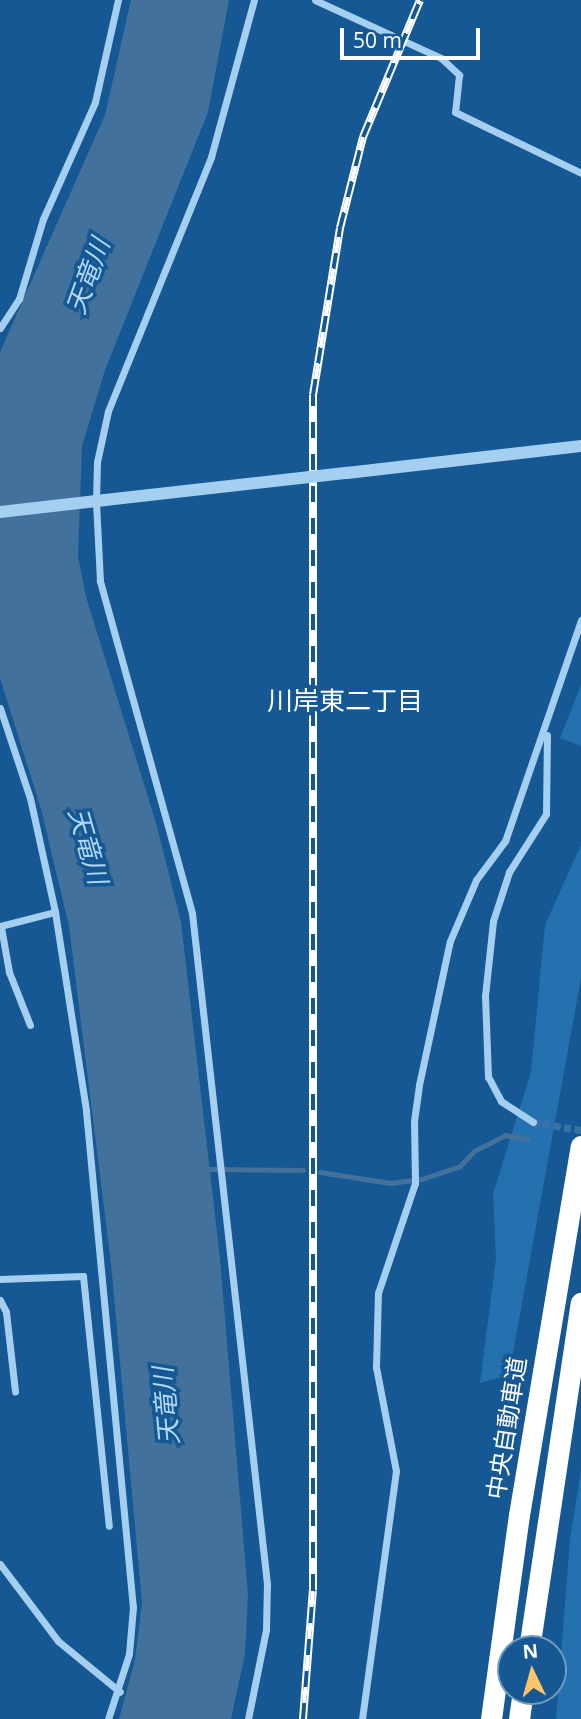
<!DOCTYPE html>
<html>
<head>
<meta charset="utf-8">
<style>
	body { margin:0 }
	#map { position:relative; width:581px; height:1719px; overflow:hidden; background:#155893; font-family:"Open Sans","Noto Sans JP",sans-serif }
	div>[style] { position:absolute }
	.green>* { inset:0; background:#2571b0 }
	.water>* { inset:0; background:#42719c }
	.stream>* { height:5px; margin:-2.5px; padding:0 2.5px; transform-origin:2.5px; border-radius:2.5px; background:#42719c }
	.minor-tunnel>* { height:7px; margin-top:-3.5px; transform-origin:0; background:repeating-linear-gradient(90deg,#3871a3 0 7px,transparent 0 10.5px) }
	.minor>* { height:7px; margin:-3.5px; padding:0 3.5px; transform-origin:3.5px; border-radius:3.5px; background:#a5cff1 }
	.tertiary>* { height:12px; margin:-6px; padding:0 6px; transform-origin:6px; border-radius:6px; background:#a5cff1 }
	.motorway>* { height:21px; margin:-10.5px; padding:0 10.5px; transform-origin:10.5px; border-radius:10.5px; background:#fff }
	.rail>* { height:8px; margin-top:-4px; transform-origin:0; background:repeating-linear-gradient(90deg,#155893 0 16px,#fff 0 32px); box-sizing:border-box; border-block:2px solid #fff }
	.tertiary-bridge>* { height:12px; margin:-6px; padding:0 6px; transform-origin:6px; border-radius:6px; background:#a5cff1 }
	span { translate:-50% -50%; white-space:nowrap; text-align:center; line-height:1.15; -webkit-text-stroke:7px #155893; paint-order:stroke }
	.street-label { font-size:24px; color:#fff }
	.water-label { font-size:26px; color:#b1d8f8; font-style:italic }
	.neighbourhood-label { font-size:26px; color:#fff }
	.north { position:absolute; left:497px; top:1635px; width:70px; height:70px; box-sizing:border-box; background:#155893; border:2px solid #739bbe; border-radius:50%; rotate:355deg; font-size:19px; font-weight:700; line-height:28px; text-align:center; color:#fff }
	.north::after { content:''; display:block; margin:auto; width:24px; height:32px; background:#ffc465; clip-path:polygon(50% 0,100% 100%,50% 72%,0 100%) }
	.scale { position:absolute; left:340px; top:28px; width:140px; height:32px; box-sizing:border-box; border:4px solid #fff; border-top:0; padding-left:9px; font-size:21px; line-height:24px; white-space:nowrap; color:#fff; -webkit-text-stroke:5px #155893; paint-order:stroke }
</style>
</head>
<body>
<div id="map">
	<div class="green">
		<i style="clip-path:polygon(581px 685px,581px 746px,560px 738px)"></i>
		<i style="clip-path:polygon(581px 845px,581px 978px,509px 1375px,480px 1383px,496px 1258px,493px 1194px,531px 1072px,545px 925px)"></i>
		<i style="clip-path:polygon(581px 1470px,581px 1719px,556px 1719px,570px 1540px)"></i>
	</div>
	<div class="water">
		<i style="clip-path:polygon(131px 0,229px 0,208px 112px,105px 370px,82px 446px,78px 556px,86px 597px,156px 823px,181px 922px,220px 1258px,248px 1594px,245px 1654px,231px 1719px,119px 1719px,135px 1660px,142px 1603px,111px 1264px,69px 926px,41px 809px,0 678px,0 352px,105px 115px)"></i>
	</div>
	<div class="stream">
		<i style="left:205px;top:1169px;width:98px;rotate:0.6deg"></i>
		<i style="left:320px;top:1172px;width:71px;rotate:8.9deg"></i>
		<i style="left:390px;top:1183px;width:32px;rotate:-7deg"></i>
		<i style="left:422px;top:1179px;width:40px;rotate:-18.9deg"></i>
		<i style="left:460px;top:1166px;width:21px;rotate:-47deg"></i>
		<i style="left:474px;top:1151px;width:35px;rotate:-27deg"></i>
		<i style="left:505px;top:1135px;width:23px;rotate:10deg"></i>
	</div>
	<div class="minor-tunnel">
		<i style="left:533px;top:1122px;width:49px;rotate:9.5deg"></i>
	</div>
	<div class="minor">
		<i style="left:315px;top:0;width:139px;rotate:24.7deg"></i>
		<i style="left:441px;top:58px;width:25px;rotate:43deg"></i>
		<i style="left:459px;top:75px;width:37px;rotate:96deg"></i>
		<i style="left:455px;top:112px;width:140px;rotate:25.8deg"></i>
		<i style="left:0;top:328px;width:35px;rotate:-57deg"></i>
		<i style="left:19px;top:299px;width:84px;rotate:-73.3deg"></i>
		<i style="left:43px;top:219px;width:128px;rotate:-66deg"></i>
		<i style="left:95px;top:102px;width:105px;rotate:-77.3deg"></i>
		<i style="left:0;top:708px;width:95px;rotate:71.6deg"></i>
		<i style="left:30px;top:798px;width:117px;rotate:77.6deg"></i>
		<i style="left:55px;top:912px;width:201px;rotate:81.1deg"></i>
		<i style="left:86px;top:1111px;width:498px;rotate:84.6deg"></i>
		<i style="left:133px;top:1607px;width:47px;rotate:94.9deg"></i>
		<i style="left:129px;top:1654px;width:68px;rotate:107.9deg"></i>
		<i style="left:0;top:926px;width:57px;rotate:-14.3deg"></i>
		<i style="left:1px;top:927px;width:46px;rotate:79.9deg"></i>
		<i style="left:9px;top:972px;width:57px;rotate:68.4deg"></i>
		<i style="left:533px;top:1122px;width:38px;rotate:-147deg"></i>
		<i style="left:501px;top:1101px;width:27px;rotate:-118deg"></i>
		<i style="left:488px;top:1077px;width:81px;rotate:-92.1deg"></i>
		<i style="left:485px;top:996px;width:75px;rotate:-83.9deg"></i>
		<i style="left:493px;top:921px;width:52px;rotate:-71.9deg"></i>
		<i style="left:509px;top:872px;width:69px;rotate:-57.5deg"></i>
		<i style="left:546px;top:814px;width:79px;rotate:-89.3deg"></i>
		<i style="left:0;top:1279px;width:83px;rotate:-2.1deg"></i>
		<i style="left:83px;top:1276px;width:251px;rotate:84.1deg"></i>
		<i style="left:0;top:1300px;width:13px;rotate:63deg"></i>
		<i style="left:6px;top:1312px;width:80px;rotate:83.5deg"></i>
		<i style="left:0;top:1564px;width:96px;rotate:53deg"></i>
		<i style="left:58px;top:1641px;width:80px;rotate:39.4deg"></i>
		<i style="left:248px;top:1719px;width:91px;rotate:-78.6deg"></i>
		<i style="left:266px;top:1630px;width:46px;rotate:-88.8deg"></i>
		<i style="left:267px;top:1584px;width:675px;rotate:-96.38deg"></i>
		<i style="left:192px;top:913px;width:345px;rotate:-105.5deg"></i>
		<i style="left:100px;top:581px;width:79px;rotate:-92.9deg"></i>
		<i style="left:96px;top:502px;width:40px;rotate:-88.6deg"></i>
		<i style="left:97px;top:462px;width:52px;rotate:-77.8deg"></i>
		<i style="left:108px;top:411px;width:274px;rotate:-67.9deg"></i>
		<i style="left:211px;top:157px;width:163px;rotate:-74.7deg"></i>
		<i style="left:362px;top:1719px;width:250px;rotate:-82.2deg"></i>
		<i style="left:396px;top:1471px;width:106px;rotate:-100.9deg"></i>
		<i style="left:376px;top:1367px;width:74px;rotate:-88.5deg"></i>
		<i style="left:378px;top:1293px;width:116px;rotate:-71.4deg"></i>
		<i style="left:415px;top:1183px;width:62px;rotate:-90.9deg"></i>
		<i style="left:414px;top:1121px;width:36px;rotate:-82deg"></i>
		<i style="left:419px;top:1085px;width:147px;rotate:-77.9deg"></i>
		<i style="left:450px;top:941px;width:66px;rotate:-66.9deg"></i>
		<i style="left:476px;top:880px;width:49px;rotate:-53.4deg"></i>
		<i style="left:505px;top:841px;width:234px;rotate:-71deg"></i>
	</div>
	<div class="tertiary">
		<i style="left:347px;top:473px;width:236px;rotate:-6.6deg"></i>
		<i style="left:0;top:512px;width:106px;rotate:-6.5deg"></i>
	</div>
	<div class="motorway">
		<i style="left:529px;top:1649px;width:350px;rotate:-81.5deg"></i>
		<i style="left:491px;top:1719px;width:206px;rotate:-82.2deg"></i>
		<i style="left:519px;top:1515px;width:374px;rotate:-80.5deg"></i>
		<i style="left:519px;top:1719px;width:28px;rotate:-82deg"></i>
	</div>
	<div class="rail">
		<i style="left:303px;top:1719px;width:129px;rotate:-85.6deg"></i>
		<i style="left:313px;top:1590px;width:1195px;rotate:-90deg"></i>
		<i style="left:313px;top:395px;width:169px;rotate:-80.8deg"></i>
		<i style="left:340px;top:228px;width:94px;rotate:-75.8deg"></i>
		<i style="left:363px;top:137px;width:148px;rotate:-67.4deg"></i>
	</div>
	<div class="tertiary-bridge">
		<i style="left:105px;top:500px;width:244px;rotate:-6.4deg"></i>
	</div>
	<div class="street-label">
		<span style="left:506px;top:1428px;rotate:-81deg">中央自動車道</span>
	</div>
	<div class="water-label">
		<span style="left:88px;top:276px;rotate:-70deg">天竜川</span>
		<span style="left:88px;top:846px;rotate:74deg">天竜川</span>
		<span style="left:166px;top:1406px;rotate:-95deg">天竜川</span>
	</div>
	<div class="neighbourhood-label">
		<span style="left:345px;top:701px">川岸東二丁目</span>
	</div>
	<div class="north">N</div>
	<div class="scale">50 m</div>
</div>
</body>
</html>
